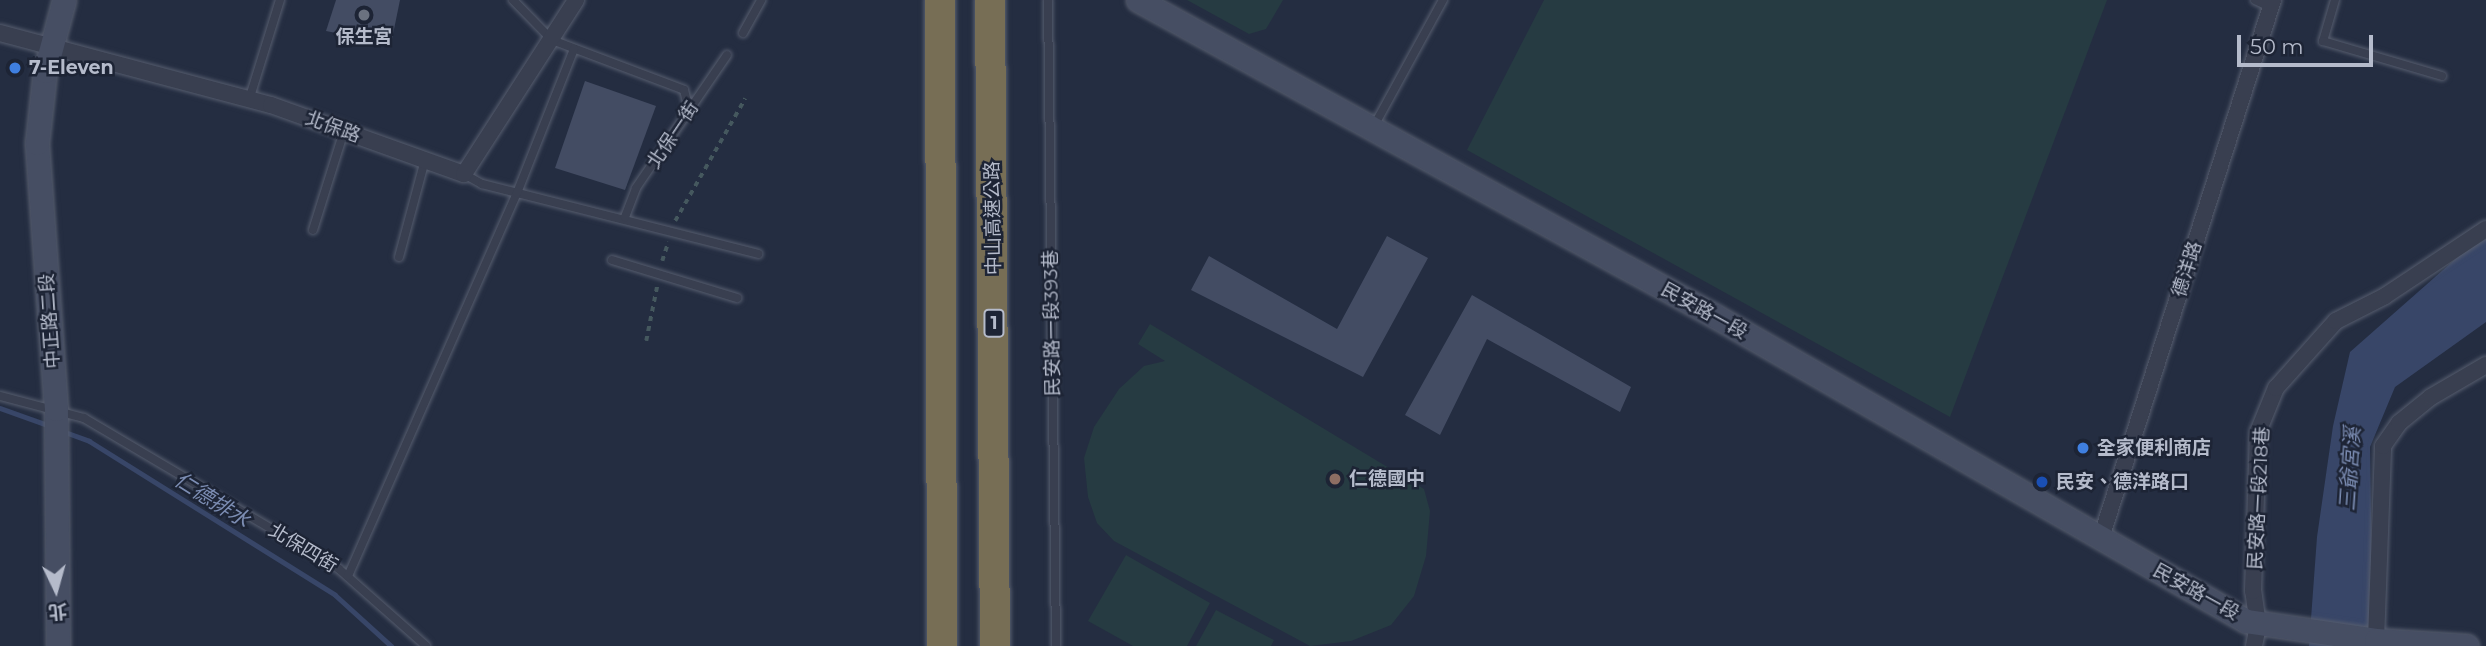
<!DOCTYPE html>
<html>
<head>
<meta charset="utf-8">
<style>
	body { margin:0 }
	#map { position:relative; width:2486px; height:646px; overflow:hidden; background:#242d41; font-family:Montserrat,"Noto Sans TC",sans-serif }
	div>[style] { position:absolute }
	.green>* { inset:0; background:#263b42 }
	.water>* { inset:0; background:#384668 }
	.stream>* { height:5px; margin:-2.5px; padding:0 2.5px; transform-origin:2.5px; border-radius:2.5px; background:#384668 }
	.building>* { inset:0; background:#434c63 }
	.path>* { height:3.5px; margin-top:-1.75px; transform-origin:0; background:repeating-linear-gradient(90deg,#45585e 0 5px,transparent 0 10px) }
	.roads { filter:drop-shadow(0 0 2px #565d6e) drop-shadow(0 0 2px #565d6e) }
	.lane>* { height:8px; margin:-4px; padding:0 4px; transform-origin:4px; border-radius:4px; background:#393f50 }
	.street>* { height:16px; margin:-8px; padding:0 8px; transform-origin:8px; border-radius:8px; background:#393f50 }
	.secondary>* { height:23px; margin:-11.5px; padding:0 11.5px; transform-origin:11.5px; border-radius:11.5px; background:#464e63 }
	.highway>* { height:30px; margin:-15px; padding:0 15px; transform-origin:15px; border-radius:15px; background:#776e55 }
	.dots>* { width:19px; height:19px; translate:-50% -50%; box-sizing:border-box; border:4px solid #1d2435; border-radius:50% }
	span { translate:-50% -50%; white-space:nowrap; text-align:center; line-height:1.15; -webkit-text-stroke:5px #1d2435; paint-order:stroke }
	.shield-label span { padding:2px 5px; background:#1d2435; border:2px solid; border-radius:5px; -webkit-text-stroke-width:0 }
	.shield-label { font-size:18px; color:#b5bbcb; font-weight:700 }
	.poi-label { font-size:19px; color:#b5bbcb; font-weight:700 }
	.left { translate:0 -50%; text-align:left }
	.street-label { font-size:19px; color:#b5bbcb }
	.water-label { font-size:21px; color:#7c8db3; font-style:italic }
	.north { position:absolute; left:21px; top:555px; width:70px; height:70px; -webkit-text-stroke:5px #1d2435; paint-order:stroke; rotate:175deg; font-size:19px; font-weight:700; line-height:28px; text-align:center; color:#b5bbcb }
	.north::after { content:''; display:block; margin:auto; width:24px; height:32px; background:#b5bbcb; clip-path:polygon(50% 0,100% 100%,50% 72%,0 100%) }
	.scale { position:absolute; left:2237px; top:35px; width:136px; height:32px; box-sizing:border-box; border:4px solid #b5bbcb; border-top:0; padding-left:9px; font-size:21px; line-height:24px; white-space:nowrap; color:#b5bbcb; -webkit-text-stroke:5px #1d2435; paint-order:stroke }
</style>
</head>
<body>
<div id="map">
	<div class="green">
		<i style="clip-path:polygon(1187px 0,1283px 0,1266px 29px,1249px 34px)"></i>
		<i style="clip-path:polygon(1544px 0,2107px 0,1950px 417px,1467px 150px)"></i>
		<i style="clip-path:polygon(1150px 324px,1424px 489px,1430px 511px,1426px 556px,1414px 596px,1391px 625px,1351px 641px,1310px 646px,1114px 541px,1097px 523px,1088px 497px,1084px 458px,1094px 427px,1119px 389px,1144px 366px,1165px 361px,1138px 344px)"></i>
		<i style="clip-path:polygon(1126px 555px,1210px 603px,1187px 646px,1133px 646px,1088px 621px)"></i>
		<i style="clip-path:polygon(1216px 610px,1274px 640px,1271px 646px,1196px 646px)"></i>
	</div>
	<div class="water">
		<i style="clip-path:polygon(2486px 239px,2486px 322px,2395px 387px,2370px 447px,2373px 646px,2309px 646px,2317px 537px,2333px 426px,2350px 352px,2460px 255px)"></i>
	</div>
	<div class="stream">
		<i style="left:0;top:408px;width:53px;rotate:19.8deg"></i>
		<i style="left:62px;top:431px;width:29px;rotate:20deg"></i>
		<i style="left:89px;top:441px;width:290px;rotate:32deg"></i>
		<i style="left:335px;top:595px;width:76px;rotate:42.3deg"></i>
	</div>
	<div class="building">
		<i style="clip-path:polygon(336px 0,400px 0,391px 44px,326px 31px)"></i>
		<i style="clip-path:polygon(585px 81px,656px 106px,625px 190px,555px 168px)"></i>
		<i style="clip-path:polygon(1387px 236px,1428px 258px,1363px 377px,1191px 290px,1209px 256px,1337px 329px)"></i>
		<i style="clip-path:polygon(1472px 295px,1631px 387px,1620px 412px,1487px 339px,1440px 435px,1405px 415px)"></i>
	</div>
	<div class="path">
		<i style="left:675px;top:221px;width:141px;rotate:-60.2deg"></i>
		<i style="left:662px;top:261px;width:20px;rotate:-72deg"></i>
		<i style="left:646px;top:341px;width:56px;rotate:-78.7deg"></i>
	</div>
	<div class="roads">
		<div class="lane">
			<i style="left:513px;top:0;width:56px;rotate:45.7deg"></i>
			<i style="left:552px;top:40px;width:141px;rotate:20.7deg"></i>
			<i style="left:684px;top:90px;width:21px;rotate:76deg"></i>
			<i style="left:1048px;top:0;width:646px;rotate:89.29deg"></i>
			<i style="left:2255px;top:0;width:17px;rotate:25deg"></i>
			<i style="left:2335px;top:0;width:43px;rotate:106.3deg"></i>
			<i style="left:2323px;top:41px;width:124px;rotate:16.4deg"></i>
			<i style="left:743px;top:33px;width:38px;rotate:-61deg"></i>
			<i style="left:249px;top:100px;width:105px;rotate:-72.8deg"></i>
			<i style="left:1374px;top:126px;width:144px;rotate:-61.3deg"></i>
			<i style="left:464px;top:174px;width:21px;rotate:29deg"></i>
			<i style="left:482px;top:184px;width:285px;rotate:14.2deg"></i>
			<i style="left:625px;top:217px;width:31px;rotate:-69deg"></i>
			<i style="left:636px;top:188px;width:161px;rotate:-55.6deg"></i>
			<i style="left:313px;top:230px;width:104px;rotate:-72.6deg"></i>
			<i style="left:399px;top:257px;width:100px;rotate:-75deg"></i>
			<i style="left:612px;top:260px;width:131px;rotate:16.9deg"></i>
			<i style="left:0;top:396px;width:87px;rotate:14.7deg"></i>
			<i style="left:84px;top:418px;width:296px;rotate:30.6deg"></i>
			<i style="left:339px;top:569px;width:116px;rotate:41.5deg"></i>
			<i style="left:348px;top:576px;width:419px;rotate:-66.2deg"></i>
			<i style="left:517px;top:193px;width:155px;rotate:-68.4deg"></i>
		</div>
		<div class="street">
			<i style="left:0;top:33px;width:280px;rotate:14.9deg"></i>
			<i style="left:271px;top:105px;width:205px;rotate:19.7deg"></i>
			<i style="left:464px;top:174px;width:207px;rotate:-57.2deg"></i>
			<i style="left:2101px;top:538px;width:565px;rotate:-72.27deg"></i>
			<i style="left:2376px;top:640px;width:194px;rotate:-87.9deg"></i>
			<i style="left:2383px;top:446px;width:28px;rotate:-55deg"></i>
			<i style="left:2399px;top:423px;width:41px;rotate:-39.1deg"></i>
			<i style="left:2431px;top:397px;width:64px;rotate:-30.2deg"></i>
			<i style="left:2254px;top:646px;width:21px;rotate:-79deg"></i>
			<i style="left:2258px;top:625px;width:34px;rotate:-98deg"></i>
			<i style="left:2253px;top:591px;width:159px;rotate:-88.2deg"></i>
			<i style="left:2258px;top:432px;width:48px;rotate:-67.8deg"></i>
			<i style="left:2276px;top:388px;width:90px;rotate:-48.2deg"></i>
			<i style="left:2336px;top:321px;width:55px;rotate:-27deg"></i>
			<i style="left:2385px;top:296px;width:121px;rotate:-33.6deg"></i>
		</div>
		<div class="secondary">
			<i style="left:1138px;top:0;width:658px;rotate:28.71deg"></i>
			<i style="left:1715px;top:316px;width:612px;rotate:29.87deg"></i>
			<i style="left:2246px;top:621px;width:131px;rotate:8.3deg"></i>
			<i style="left:2376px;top:640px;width:91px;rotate:3.8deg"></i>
			<i style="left:58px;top:646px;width:237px;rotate:-90.5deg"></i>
			<i style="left:56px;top:409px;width:267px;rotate:-94.1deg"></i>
			<i style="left:37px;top:143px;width:72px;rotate:-83.7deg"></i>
			<i style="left:45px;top:71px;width:73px;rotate:-75deg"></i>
		</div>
		<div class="highway">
			<i style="left:940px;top:0;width:646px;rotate:89.82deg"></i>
			<i style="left:990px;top:0;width:646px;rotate:89.56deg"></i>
		</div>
	</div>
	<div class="dots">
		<i style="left:364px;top:15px;background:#6b7280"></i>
		<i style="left:15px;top:68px;background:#3f7fe0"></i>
		<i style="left:2083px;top:448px;background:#3f7fe0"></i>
		<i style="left:1335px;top:479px;background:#8d6e63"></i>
		<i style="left:2042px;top:482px;background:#1a4fb4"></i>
	</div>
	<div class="shield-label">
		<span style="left:994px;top:323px">1</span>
	</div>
	<div class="poi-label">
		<span style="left:364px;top:37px">保生宮</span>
		<span class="left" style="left:29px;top:68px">7-Eleven</span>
		<span class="left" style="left:2097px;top:448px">全家便利商店</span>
		<span class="left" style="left:1349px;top:479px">仁德國中</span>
		<span class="left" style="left:2056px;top:482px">民安、德洋路口</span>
	</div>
	<div class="street-label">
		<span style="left:333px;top:127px;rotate:20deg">北保路</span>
		<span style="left:673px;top:135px;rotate:-56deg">北保一街</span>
		<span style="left:993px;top:218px;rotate:-91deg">中山高速公路</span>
		<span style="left:2187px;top:269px;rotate:-72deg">德洋路</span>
		<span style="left:1704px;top:311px;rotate:29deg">民安路一段</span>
		<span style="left:50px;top:321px;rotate:-94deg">中正路二段</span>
		<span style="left:1052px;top:323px;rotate:-91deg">民安路一段393巷</span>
		<span style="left:2259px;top:498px;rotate:-87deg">民安路一段218巷</span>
		<span style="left:303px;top:548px;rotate:31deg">北保四街</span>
		<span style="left:2196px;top:592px;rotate:29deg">民安路一段</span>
	</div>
	<div class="water-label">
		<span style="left:2350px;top:469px;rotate:-86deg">三爺宮溪</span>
		<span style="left:212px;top:500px;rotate:32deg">仁德排水</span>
	</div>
	<div class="north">北</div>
	<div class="scale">50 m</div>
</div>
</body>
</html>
